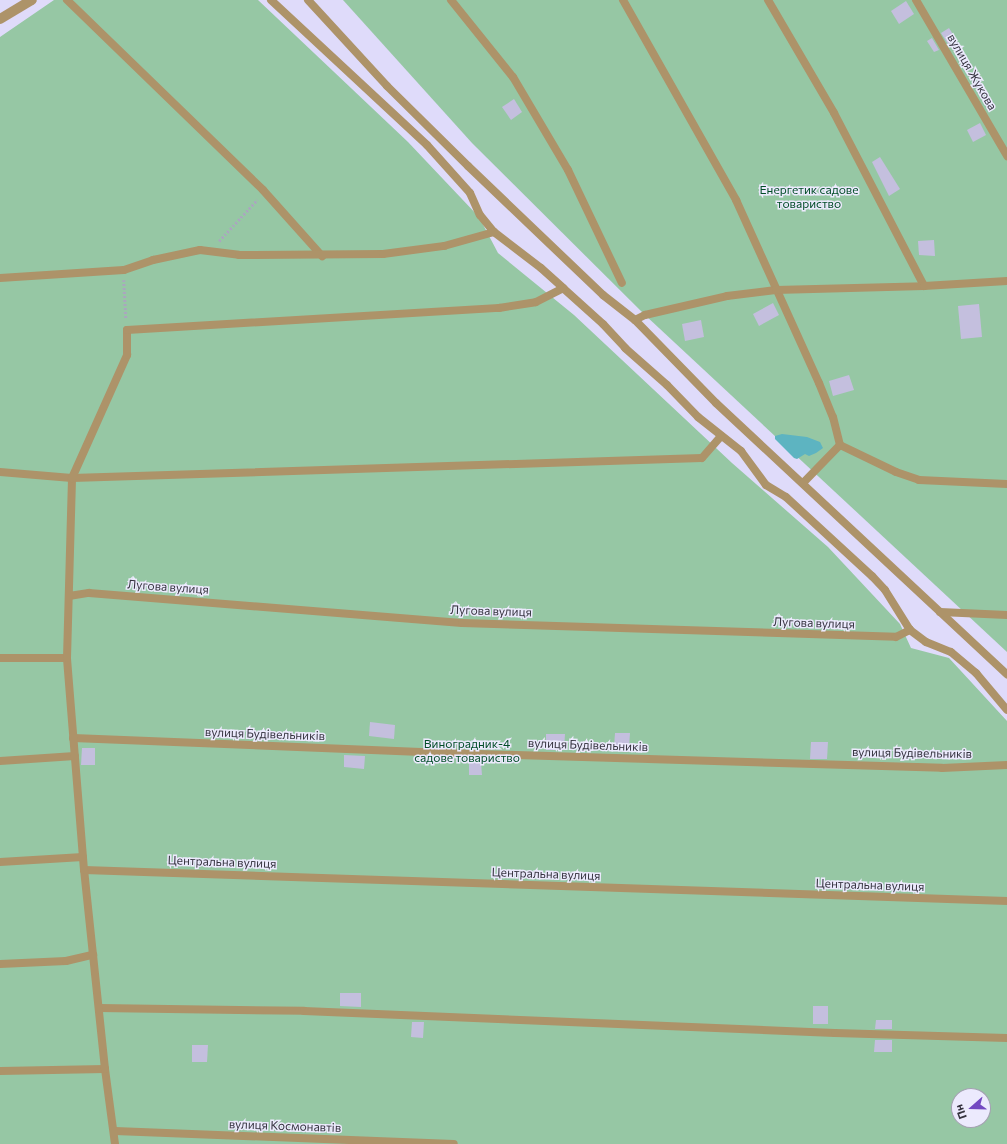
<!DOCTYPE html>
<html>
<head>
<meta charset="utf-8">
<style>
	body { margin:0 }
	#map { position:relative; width:1007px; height:1144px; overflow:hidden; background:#dfdbfa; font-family:Commissioner,sans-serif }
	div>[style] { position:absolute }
	.green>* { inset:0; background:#96c7a4 }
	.water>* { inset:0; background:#5db4c1 }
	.building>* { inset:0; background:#c4bfde }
	.path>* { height:2.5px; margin-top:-1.25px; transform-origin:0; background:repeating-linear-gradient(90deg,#aaa6bf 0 2px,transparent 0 4px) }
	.service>* { height:8px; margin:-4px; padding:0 4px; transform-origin:4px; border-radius:4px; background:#ad9369 }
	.minor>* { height:10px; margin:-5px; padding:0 5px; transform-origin:5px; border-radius:5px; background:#ad9369 }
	span { translate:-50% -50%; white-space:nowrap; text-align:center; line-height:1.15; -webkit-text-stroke:3px #eceafd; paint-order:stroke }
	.street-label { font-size:12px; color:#35333f }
	.park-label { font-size:12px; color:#024d27 }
	.north { position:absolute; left:951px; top:1088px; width:40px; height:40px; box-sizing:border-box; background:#eceafd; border:1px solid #a3a1b1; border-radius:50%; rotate:250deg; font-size:11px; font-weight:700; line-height:16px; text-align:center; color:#35333f }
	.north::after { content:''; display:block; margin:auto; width:14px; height:18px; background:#7349c1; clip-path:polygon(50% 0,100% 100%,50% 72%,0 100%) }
</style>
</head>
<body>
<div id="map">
	<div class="green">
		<i style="clip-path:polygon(evenodd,54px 0,258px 0,408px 142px,479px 217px,498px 253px,574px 315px,732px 463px,828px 547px,900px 624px,911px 648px,949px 658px,1007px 721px,1007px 1144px,0 1144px,0 37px,54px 0,959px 1096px,983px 1096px,983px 1120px,959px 1120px,959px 1096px)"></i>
		<i style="clip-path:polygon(343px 0,1007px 0,1007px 652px,645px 315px,472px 143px)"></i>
	</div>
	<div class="water">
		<i style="clip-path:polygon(782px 434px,807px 437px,820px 442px,823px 448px,816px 453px,809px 456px,805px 454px,797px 459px,794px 458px,775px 439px,775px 436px)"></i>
	</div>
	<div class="building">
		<i style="clip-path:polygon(906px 1px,914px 14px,899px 24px,891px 11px)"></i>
		<i style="clip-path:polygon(949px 28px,956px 39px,948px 44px,941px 33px)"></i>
		<i style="clip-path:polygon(932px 38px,939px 50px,934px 52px,927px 41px)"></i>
		<i style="clip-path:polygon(514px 99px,522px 112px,511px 120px,502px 107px)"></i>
		<i style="clip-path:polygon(980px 123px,986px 135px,973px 142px,967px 130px)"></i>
		<i style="clip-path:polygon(880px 157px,900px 189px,889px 196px,872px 162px)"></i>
		<i style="clip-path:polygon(934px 240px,935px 256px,919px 255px,918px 241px)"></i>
		<i style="clip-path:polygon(773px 303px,779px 315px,759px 326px,753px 314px)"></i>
		<i style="clip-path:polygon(979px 304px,982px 337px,961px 339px,958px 306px)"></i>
		<i style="clip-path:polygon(701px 320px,704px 337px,685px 341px,682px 324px)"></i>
		<i style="clip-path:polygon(849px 375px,854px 390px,833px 396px,829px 381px)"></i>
		<i style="clip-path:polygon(370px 722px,395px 725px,394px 739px,369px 736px)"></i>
		<i style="clip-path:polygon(615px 733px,630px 733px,629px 747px,614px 747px)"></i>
		<i style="clip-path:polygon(546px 734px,565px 734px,564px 750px,546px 750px)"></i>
		<i style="clip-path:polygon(811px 742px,828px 742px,827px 759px,810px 759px)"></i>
		<i style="clip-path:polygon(82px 748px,95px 748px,95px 765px,81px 765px)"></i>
		<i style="clip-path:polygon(344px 755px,365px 756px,364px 769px,344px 767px)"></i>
		<i style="clip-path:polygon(469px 763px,481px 763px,482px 775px,469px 775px)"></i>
		<i style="clip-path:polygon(340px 993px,361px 993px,361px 1007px,340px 1006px)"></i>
		<i style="clip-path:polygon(813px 1006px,828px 1006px,828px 1024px,813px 1024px)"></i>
		<i style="clip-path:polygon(876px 1020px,892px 1020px,892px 1029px,875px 1029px)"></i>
		<i style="clip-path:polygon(412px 1022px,424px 1022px,423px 1038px,411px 1037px)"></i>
		<i style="clip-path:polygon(875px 1040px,892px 1040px,892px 1052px,874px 1052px)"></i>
		<i style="clip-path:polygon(192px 1045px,208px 1045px,207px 1062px,192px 1062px)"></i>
	</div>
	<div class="path">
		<i style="left:219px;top:241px;width:56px;rotate:-47.2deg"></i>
		<i style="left:124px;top:280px;width:39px;rotate:87deg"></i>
	</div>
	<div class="service">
		<i style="left:67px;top:0;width:273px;rotate:44.1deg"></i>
		<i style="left:263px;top:190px;width:89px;rotate:48.2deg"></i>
		<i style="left:271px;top:0;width:213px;rotate:42.9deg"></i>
		<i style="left:427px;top:145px;width:64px;rotate:48.1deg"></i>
		<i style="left:470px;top:193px;width:24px;rotate:66deg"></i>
		<i style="left:480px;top:215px;width:22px;rotate:51deg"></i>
		<i style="left:494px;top:232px;width:59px;rotate:37.5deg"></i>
		<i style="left:541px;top:268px;width:30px;rotate:42deg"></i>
		<i style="left:563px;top:288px;width:54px;rotate:42deg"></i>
		<i style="left:603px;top:324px;width:33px;rotate:47deg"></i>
		<i style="left:625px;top:348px;width:56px;rotate:41.4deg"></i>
		<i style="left:667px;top:385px;width:45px;rotate:45.9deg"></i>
		<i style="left:698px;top:417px;width:55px;rotate:38.3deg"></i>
		<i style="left:741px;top:451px;width:42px;rotate:53.7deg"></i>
		<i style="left:766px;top:485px;width:23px;rotate:31deg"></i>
		<i style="left:786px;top:497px;width:117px;rotate:42.6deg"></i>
		<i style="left:872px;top:576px;width:19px;rotate:47deg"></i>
		<i style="left:885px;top:590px;width:47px;rotate:58deg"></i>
		<i style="left:910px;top:630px;width:20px;rotate:37deg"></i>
		<i style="left:926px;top:642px;width:27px;rotate:22deg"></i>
		<i style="left:951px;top:652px;width:33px;rotate:40deg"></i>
		<i style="left:976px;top:673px;width:48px;rotate:50deg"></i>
		<i style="left:308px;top:0;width:117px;rotate:47.4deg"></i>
		<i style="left:387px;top:86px;width:114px;rotate:44.6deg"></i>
		<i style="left:468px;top:166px;width:187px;rotate:43.7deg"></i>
		<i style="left:603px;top:295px;width:41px;rotate:38deg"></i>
		<i style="left:635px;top:320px;width:116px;rotate:45.7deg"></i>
		<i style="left:716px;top:403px;width:398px;rotate:43deg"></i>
		<i style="left:451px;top:0;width:99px;rotate:51.2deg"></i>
		<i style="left:513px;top:77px;width:108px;rotate:59.4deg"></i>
		<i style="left:568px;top:170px;width:125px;rotate:64.5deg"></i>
		<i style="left:623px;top:0;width:230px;rotate:60.5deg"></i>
		<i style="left:736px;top:200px;width:201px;rotate:65.6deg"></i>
		<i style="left:819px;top:383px;width:37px;rotate:68deg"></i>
		<i style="left:833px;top:417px;width:29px;rotate:76deg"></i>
		<i style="left:768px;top:0;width:131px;rotate:59.7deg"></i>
		<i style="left:834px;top:113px;width:195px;rotate:62.5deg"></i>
		<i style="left:916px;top:0;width:181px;rotate:59.7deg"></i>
		<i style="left:0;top:278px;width:124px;rotate:-3.7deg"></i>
		<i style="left:124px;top:270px;width:31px;rotate:-19deg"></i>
		<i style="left:153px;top:260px;width:48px;rotate:-12deg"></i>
		<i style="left:200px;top:250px;width:39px;rotate:7deg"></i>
		<i style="left:239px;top:255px;width:144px;rotate:-0.4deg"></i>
		<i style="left:383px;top:254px;width:62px;rotate:-7.5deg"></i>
		<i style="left:444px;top:246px;width:52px;rotate:-15.6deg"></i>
		<i style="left:635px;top:320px;width:11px;rotate:-27deg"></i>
		<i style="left:645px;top:315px;width:84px;rotate:-13deg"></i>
		<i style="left:727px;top:296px;width:49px;rotate:-7deg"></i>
		<i style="left:776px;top:290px;width:148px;rotate:-1.5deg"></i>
		<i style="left:924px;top:286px;width:83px;rotate:-3.4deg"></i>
		<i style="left:0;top:472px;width:72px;rotate:4.8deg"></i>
		<i style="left:72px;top:478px;width:630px;rotate:-1.82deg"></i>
		<i style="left:702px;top:458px;width:29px;rotate:-49deg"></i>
		<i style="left:803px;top:483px;width:53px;rotate:-45.8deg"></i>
		<i style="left:840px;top:445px;width:62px;rotate:25.7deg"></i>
		<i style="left:896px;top:472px;width:24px;rotate:19deg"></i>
		<i style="left:919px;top:480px;width:88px;rotate:2.6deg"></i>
		<i style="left:69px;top:596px;width:20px;rotate:-9deg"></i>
		<i style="left:89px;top:593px;width:374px;rotate:4.6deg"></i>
		<i style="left:462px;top:623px;width:434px;rotate:1.8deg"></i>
		<i style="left:896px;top:637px;width:16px;rotate:-27deg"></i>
		<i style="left:940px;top:612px;width:67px;rotate:2.6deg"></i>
		<i style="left:0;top:658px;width:67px"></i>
		<i style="left:73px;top:738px;width:373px;rotate:2.3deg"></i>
		<i style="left:446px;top:753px;width:496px;rotate:1.7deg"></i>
		<i style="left:942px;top:768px;width:65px;rotate:-2.6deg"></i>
		<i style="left:0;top:761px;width:75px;rotate:-3.8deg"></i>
		<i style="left:0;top:862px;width:83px;rotate:-3.4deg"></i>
		<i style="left:84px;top:870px;width:924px;rotate:1.92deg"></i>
		<i style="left:0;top:964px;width:66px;rotate:-2.6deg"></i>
		<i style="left:66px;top:961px;width:28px;rotate:-13deg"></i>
		<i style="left:99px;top:1008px;width:205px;rotate:0.8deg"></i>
		<i style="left:304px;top:1011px;width:531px;rotate:2.37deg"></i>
		<i style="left:835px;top:1033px;width:172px;rotate:1.7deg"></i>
		<i style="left:0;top:1071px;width:105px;rotate:-1.1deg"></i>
		<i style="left:115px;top:1131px;width:339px;rotate:2.2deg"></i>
		<i style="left:115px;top:1144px;width:76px;rotate:-97.6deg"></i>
		<i style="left:105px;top:1069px;width:200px;rotate:-96deg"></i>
		<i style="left:84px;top:870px;width:213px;rotate:-94.6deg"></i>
		<i style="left:67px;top:658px;width:180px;rotate:-88.4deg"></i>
		<i style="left:72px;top:478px;width:135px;rotate:-65.9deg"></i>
		<i style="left:127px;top:355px;width:25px;rotate:-90deg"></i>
		<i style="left:127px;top:330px;width:373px;rotate:-3.4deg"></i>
		<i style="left:499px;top:308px;width:37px;rotate:-9deg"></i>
		<i style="left:536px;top:302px;width:30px;rotate:-27deg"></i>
	</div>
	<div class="minor">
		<i style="left:0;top:19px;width:37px;rotate:-31deg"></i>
	</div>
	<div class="street-label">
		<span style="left:972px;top:72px;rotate:60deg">вулиця Жукова</span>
		<span style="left:168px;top:587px;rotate:4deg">Лугова вулиця</span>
		<span style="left:491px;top:611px;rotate:2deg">Лугова вулиця</span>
		<span style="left:814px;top:623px;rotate:2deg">Лугова вулиця</span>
		<span style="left:265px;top:734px;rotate:2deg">вулиця Будівельників</span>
		<span style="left:588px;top:745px;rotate:2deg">вулиця Будівельників</span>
		<span style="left:912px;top:753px;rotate:1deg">вулиця Будівельників</span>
		<span style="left:222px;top:862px;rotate:2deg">Центральна вулиця</span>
		<span style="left:546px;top:874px;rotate:2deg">Центральна вулиця</span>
		<span style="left:870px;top:885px;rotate:2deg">Центральна вулиця</span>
		<span style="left:285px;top:1126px;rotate:2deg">вулиця Космонавтів</span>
	</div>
	<div class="park-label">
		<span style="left:809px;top:197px">Енергетик садове<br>товариство</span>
		<span style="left:467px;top:751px">Виноградник-4<br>садове товариство</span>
	</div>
	<div class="north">Пн</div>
</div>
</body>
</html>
